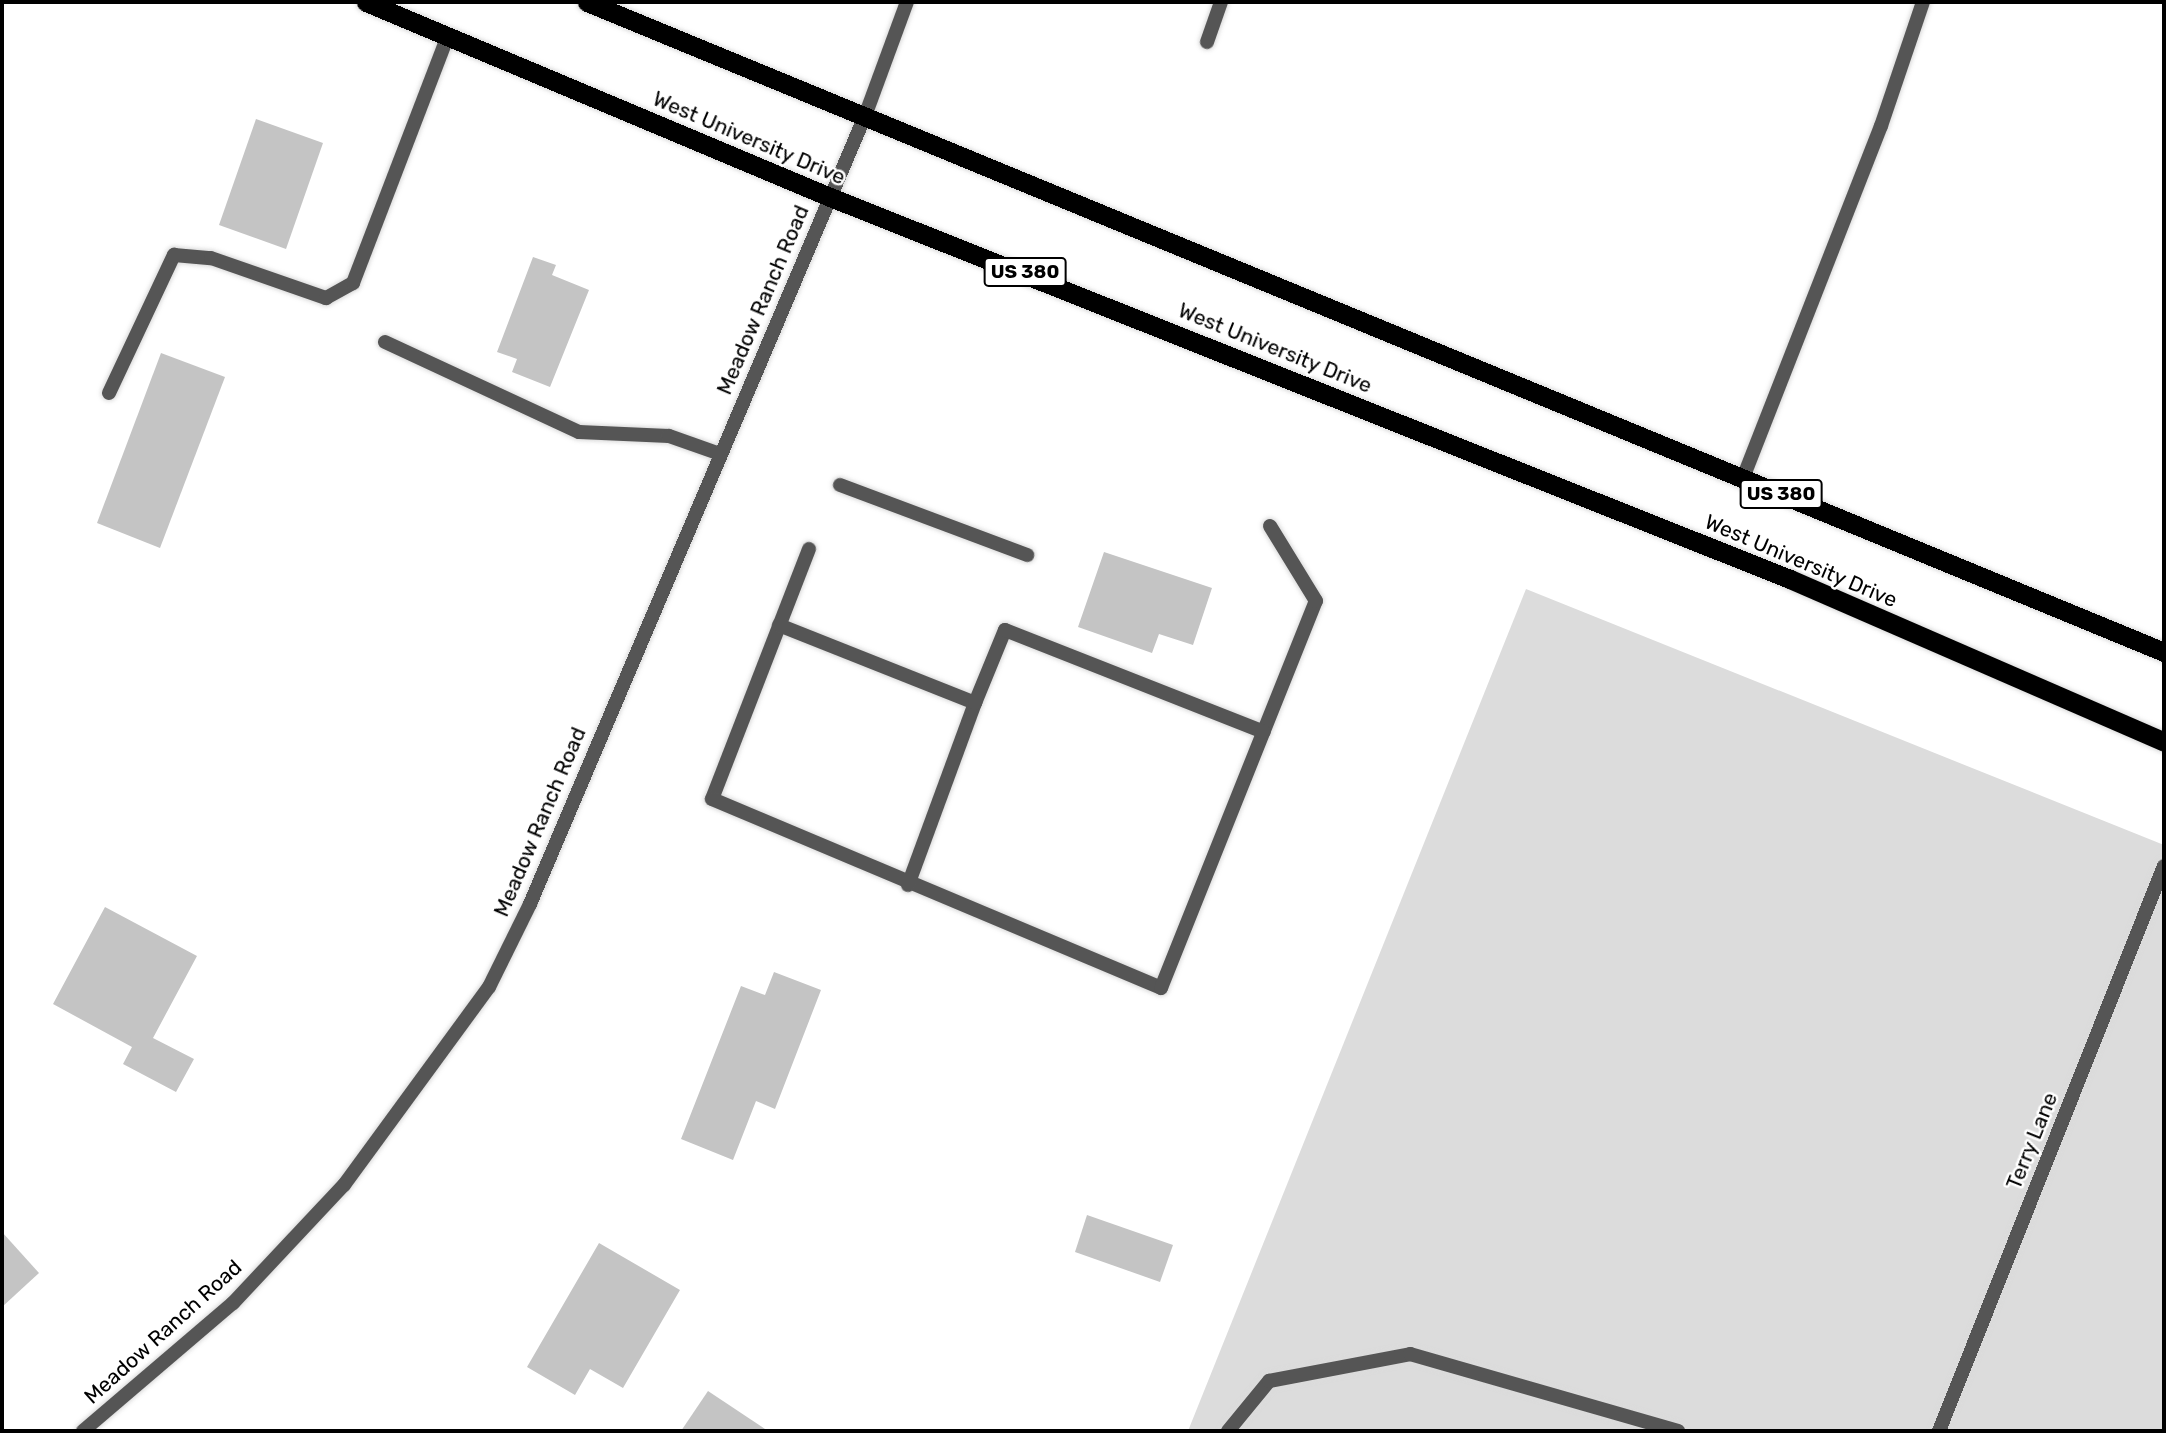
<!DOCTYPE html>
<html>
<head>
<meta charset="utf-8">
<style>
	body { margin:0 }
	#map { position:relative; width:2166px; height:1433px; overflow:hidden; background:#fff; font-family:Rubik,sans-serif }
	div>[style] { position:absolute }
	.green>* { inset:0; background:#dcdcdc }
	.building>* { inset:0; background:#c4c4c4 }
	.roads { filter:drop-shadow(0 0 2px #dbdbdb) drop-shadow(0 0 2px #dbdbdb) }
	.service>* { height:14px; margin:-7px; padding:0 7px; transform-origin:7px; border-radius:7px; background:#555 }
	.minor>* { height:14px; margin:-7px; padding:0 7px; transform-origin:7px; border-radius:7px; background:#555 }
	.trunk>* { height:19px; margin:-9.5px; padding:0 9.5px; transform-origin:9.5px; border-radius:9.5px; background:#000 }
	span { translate:-50% -50%; white-space:nowrap; text-align:center; line-height:1.15; -webkit-text-stroke:5px #fff; paint-order:stroke }
	.shield-label span { padding:2px 5px; background:#fff; border:2px solid; border-radius:5px; -webkit-text-stroke-width:0 }
	.shield-label { font-size:19px; color:#000; font-weight:700 }
	.street-label { font-size:21px; color:#000 }
	.frame { position:absolute; inset:0; border:4px solid #000; pointer-events:none }
</style>
</head>
<body>
<div id="map">
	<div class="green">
		<i style="clip-path:polygon(1526px 589px,2164px 845px,2164px 1431px,1188px 1431px)"></i>
	</div>
	<div class="building">
		<i style="clip-path:polygon(256px 119px,323px 143px,286px 249px,219px 225px)"></i>
		<i style="clip-path:polygon(533px 257px,556px 265px,552px 275px,589px 290px,550px 387px,512px 372px,517px 359px,497px 352px)"></i>
		<i style="clip-path:polygon(161px 353px,225px 377px,160px 548px,97px 523px)"></i>
		<i style="clip-path:polygon(1104px 552px,1212px 588px,1193px 645px,1159px 634px,1152px 653px,1078px 627px)"></i>
		<i style="clip-path:polygon(105px 907px,197px 956px,153px 1038px,194px 1059px,176px 1092px,123px 1064px,132px 1047px,53px 1004px)"></i>
		<i style="clip-path:polygon(774px 972px,821px 990px,775px 1109px,756px 1101px,733px 1160px,681px 1139px,741px 986px,765px 995px)"></i>
		<i style="clip-path:polygon(1087px 1215px,1173px 1245px,1160px 1282px,1075px 1252px)"></i>
		<i style="clip-path:polygon(2px 1232px,39px 1273px,2px 1307px)"></i>
		<i style="clip-path:polygon(599px 1243px,680px 1290px,623px 1388px,590px 1369px,575px 1395px,527px 1367px)"></i>
		<i style="clip-path:polygon(708px 1391px,768px 1431px,681px 1431px)"></i>
	</div>
	<div class="roads">
		<div class="service">
			<i style="left:1207px;top:42px;width:42px;rotate:-70.7deg"></i>
			<i style="left:865px;top:116px;width:121px;rotate:-69.8deg"></i>
			<i style="left:385px;top:342px;width:214px;rotate:24.9deg"></i>
			<i style="left:579px;top:432px;width:90px;rotate:2.5deg"></i>
			<i style="left:669px;top:436px;width:54px;rotate:19.4deg"></i>
			<i style="left:109px;top:393px;width:153px;rotate:-64.8deg"></i>
			<i style="left:174px;top:255px;width:37px;rotate:5deg"></i>
			<i style="left:211px;top:258px;width:122px;rotate:19.2deg"></i>
			<i style="left:326px;top:298px;width:31px;rotate:-29deg"></i>
			<i style="left:353px;top:283px;width:265px;rotate:-69deg"></i>
			<i style="left:1743px;top:478px;width:378px;rotate:-68.6deg"></i>
			<i style="left:1881px;top:126px;width:131px;rotate:-71.3deg"></i>
			<i style="left:840px;top:485px;width:200px;rotate:20.5deg"></i>
			<i style="left:809px;top:549px;width:268px;rotate:111.2deg"></i>
			<i style="left:712px;top:799px;width:487px;rotate:22.8deg"></i>
			<i style="left:1161px;top:988px;width:417px;rotate:-68.2deg"></i>
			<i style="left:1316px;top:601px;width:88px;rotate:-121.5deg"></i>
			<i style="left:779px;top:625px;width:211px;rotate:21.7deg"></i>
			<i style="left:975px;top:703px;width:194px;rotate:110.2deg"></i>
			<i style="left:975px;top:703px;width:79px;rotate:-67.7deg"></i>
			<i style="left:1005px;top:630px;width:278px;rotate:21.5deg"></i>
			<i style="left:1228px;top:1431px;width:65px;rotate:-50.6deg"></i>
			<i style="left:1269px;top:1381px;width:144px;rotate:-10.8deg"></i>
			<i style="left:1410px;top:1354px;width:279px;rotate:16deg"></i>
		</div>
		<div class="minor">
			<i style="left:83px;top:1431px;width:197px;rotate:-40.5deg"></i>
			<i style="left:233px;top:1303px;width:162px;rotate:-46.8deg"></i>
			<i style="left:344px;top:1185px;width:245px;rotate:-53.8deg"></i>
			<i style="left:489px;top:987px;width:93px;rotate:-63.7deg"></i>
			<i style="left:530px;top:904px;width:856px;rotate:-66.97deg"></i>
			<i style="left:1939px;top:1431px;width:608px;rotate:-68.29deg"></i>
		</div>
		<div class="trunk">
			<i style="left:366px;top:2px;width:503px;rotate:22.8deg"></i>
			<i style="left:830px;top:197px;width:1033px;rotate:21.7deg"></i>
			<i style="left:1790px;top:579px;width:408px;rotate:23.5deg"></i>
			<i style="left:587px;top:2px;width:1706px;rotate:22.4deg"></i>
		</div>
	</div>
	<div class="shield-label">
		<span style="left:1025px;top:272px">US 380</span>
		<span style="left:1781px;top:494px">US 380</span>
	</div>
	<div class="street-label">
		<span style="left:749px;top:138px;rotate:23deg">West University Drive</span>
		<span style="left:763px;top:300px;rotate:-67deg">Meadow Ranch Road</span>
		<span style="left:1275px;top:348px;rotate:22deg">West University Drive</span>
		<span style="left:1801px;top:561px;rotate:23deg">West University Drive</span>
		<span style="left:540px;top:822px;rotate:-67deg">Meadow Ranch Road</span>
		<span style="left:2032px;top:1141px;rotate:-68deg">Terry Lane</span>
		<span style="left:163px;top:1332px;rotate:-42deg">Meadow Ranch Road</span>
	</div>
	<div class="frame"></div>
</div>
</body>
</html>
